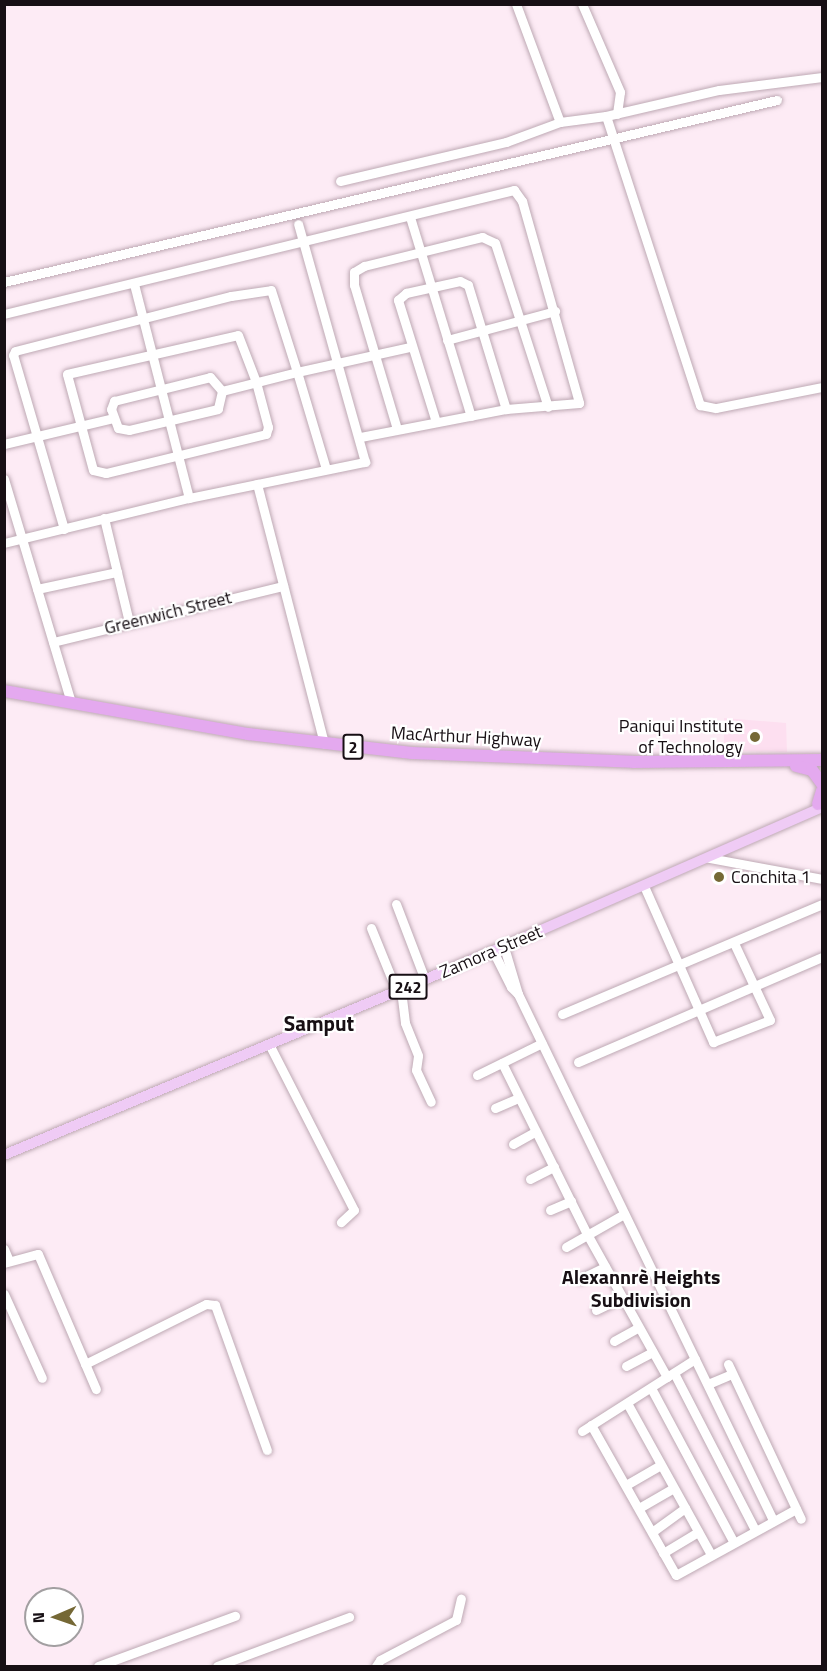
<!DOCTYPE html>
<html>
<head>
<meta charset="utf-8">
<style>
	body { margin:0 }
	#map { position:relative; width:827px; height:1671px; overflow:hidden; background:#fdebf5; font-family:"Titillium Web",sans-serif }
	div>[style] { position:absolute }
	.built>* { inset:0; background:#fddff0 }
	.roads { filter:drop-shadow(0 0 2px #bea9b4) drop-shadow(0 0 2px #bea9b4) }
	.minor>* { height:9px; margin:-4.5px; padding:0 4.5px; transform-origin:4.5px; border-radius:4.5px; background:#fff }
	.major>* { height:10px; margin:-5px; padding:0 5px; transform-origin:5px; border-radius:5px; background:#efcbf5 }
	.highway>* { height:12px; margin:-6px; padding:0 6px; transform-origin:6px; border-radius:6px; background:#e4a9ef }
	.dots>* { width:16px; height:16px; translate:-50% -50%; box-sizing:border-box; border:3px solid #fff; border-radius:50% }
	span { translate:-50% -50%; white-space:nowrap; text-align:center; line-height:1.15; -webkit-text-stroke:4.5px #fff; paint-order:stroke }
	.shield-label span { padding:2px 4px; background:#fff; border:2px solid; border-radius:4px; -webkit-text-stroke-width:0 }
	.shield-label { font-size:16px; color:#170f14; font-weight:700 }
	.street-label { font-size:18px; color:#170f14 }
	.poi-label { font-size:18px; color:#170f14 }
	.right { translate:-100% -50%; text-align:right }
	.left { translate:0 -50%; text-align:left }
	.neighbourhood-label { font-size:20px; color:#170f14; font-weight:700 }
	.quarter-label { font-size:21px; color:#170f14; font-weight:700 }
	.frame { position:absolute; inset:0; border:6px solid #170f14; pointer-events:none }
	.north { position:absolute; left:24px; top:1587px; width:60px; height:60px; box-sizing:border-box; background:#fff; border:2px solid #a29fa1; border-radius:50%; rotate:268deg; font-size:16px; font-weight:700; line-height:24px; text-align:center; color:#170f14 }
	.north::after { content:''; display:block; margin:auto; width:21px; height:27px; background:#756835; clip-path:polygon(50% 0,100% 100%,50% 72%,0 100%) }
</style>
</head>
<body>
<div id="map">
	<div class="built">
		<i style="clip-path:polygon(724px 718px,786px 723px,787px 752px,724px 751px)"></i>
	</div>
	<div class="roads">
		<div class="minor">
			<i style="left:516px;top:4px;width:126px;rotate:69.6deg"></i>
			<i style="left:582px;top:4px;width:96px;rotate:66.6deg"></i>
			<i style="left:620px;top:92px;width:22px;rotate:98deg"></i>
			<i style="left:606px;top:116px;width:304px;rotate:72deg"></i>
			<i style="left:700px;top:405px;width:16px;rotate:11deg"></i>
			<i style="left:716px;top:408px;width:108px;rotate:-11.2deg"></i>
			<i style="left:340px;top:181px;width:171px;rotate:-13.2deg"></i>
			<i style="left:506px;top:142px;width:58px;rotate:-20.3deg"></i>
			<i style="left:560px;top:122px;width:46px;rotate:-7.4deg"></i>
			<i style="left:606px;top:116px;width:116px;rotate:-13deg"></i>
			<i style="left:719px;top:90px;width:104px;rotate:-7.2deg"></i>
			<i style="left:410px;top:217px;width:208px;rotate:73deg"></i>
			<i style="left:4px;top:282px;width:794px;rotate:-13.25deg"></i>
			<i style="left:134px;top:284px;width:221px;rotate:75.6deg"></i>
			<i style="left:4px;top:314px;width:525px;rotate:-13.67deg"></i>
			<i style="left:514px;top:190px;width:14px;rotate:54deg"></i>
			<i style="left:522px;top:201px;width:210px;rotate:74.2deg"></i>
			<i style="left:579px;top:403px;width:73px;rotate:175.3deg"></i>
			<i style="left:506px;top:409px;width:149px;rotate:169.1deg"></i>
			<i style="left:238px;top:335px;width:50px;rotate:69deg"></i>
			<i style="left:256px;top:382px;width:47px;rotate:75.1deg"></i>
			<i style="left:268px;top:427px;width:7px;rotate:106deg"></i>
			<i style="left:266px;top:434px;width:165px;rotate:166.3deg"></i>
			<i style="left:106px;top:473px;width:13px;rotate:-167deg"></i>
			<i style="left:93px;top:470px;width:99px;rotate:-105.2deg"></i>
			<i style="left:67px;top:374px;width:175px;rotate:-12.8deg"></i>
			<i style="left:447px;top:340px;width:112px;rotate:-15deg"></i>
			<i style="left:210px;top:377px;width:18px;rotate:49deg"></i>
			<i style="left:222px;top:391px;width:18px;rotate:103deg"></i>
			<i style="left:218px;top:409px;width:91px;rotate:166.7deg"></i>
			<i style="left:129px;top:430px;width:11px;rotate:-170deg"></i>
			<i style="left:118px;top:428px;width:20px;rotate:-110deg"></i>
			<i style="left:111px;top:409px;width:9px;rotate:-69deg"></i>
			<i style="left:114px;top:401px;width:99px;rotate:-14deg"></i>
			<i style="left:436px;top:422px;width:128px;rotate:-107.3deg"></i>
			<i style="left:398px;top:300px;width:11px;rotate:-41deg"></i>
			<i style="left:406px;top:293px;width:55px;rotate:-12.5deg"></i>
			<i style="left:460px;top:281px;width:9px;rotate:27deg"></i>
			<i style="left:468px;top:285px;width:130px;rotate:73deg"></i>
			<i style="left:397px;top:429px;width:150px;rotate:-106.6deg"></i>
			<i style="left:354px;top:285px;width:13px;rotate:-90deg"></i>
			<i style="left:354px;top:272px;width:12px;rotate:-31deg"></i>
			<i style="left:364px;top:266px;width:122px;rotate:-13.8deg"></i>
			<i style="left:482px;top:237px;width:14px;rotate:25deg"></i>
			<i style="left:495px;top:243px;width:172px;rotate:72.1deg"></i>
			<i style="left:4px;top:444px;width:112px;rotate:-13.4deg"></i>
			<i style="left:326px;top:469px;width:101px;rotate:-106.6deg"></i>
			<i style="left:297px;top:372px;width:116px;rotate:-12.5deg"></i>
			<i style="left:4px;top:479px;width:233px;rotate:73.3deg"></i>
			<i style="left:257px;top:484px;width:268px;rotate:75.5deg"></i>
			<i style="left:104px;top:518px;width:107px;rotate:76.5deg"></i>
			<i style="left:64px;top:529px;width:181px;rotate:-106.3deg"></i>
			<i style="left:13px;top:355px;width:4px;rotate:-63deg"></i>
			<i style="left:15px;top:351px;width:223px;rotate:-14.3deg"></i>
			<i style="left:231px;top:296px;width:40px;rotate:-8.5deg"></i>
			<i style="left:271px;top:290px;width:86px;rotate:72.4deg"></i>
			<i style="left:297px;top:372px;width:77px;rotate:165.8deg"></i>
			<i style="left:4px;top:543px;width:190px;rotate:-13.7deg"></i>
			<i style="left:189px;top:498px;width:180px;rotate:-11.6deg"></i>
			<i style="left:365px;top:462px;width:247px;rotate:-105.7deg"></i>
			<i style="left:37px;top:589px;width:82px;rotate:-12deg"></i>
			<i style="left:53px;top:642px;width:237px;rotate:-13.7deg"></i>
			<i style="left:709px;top:858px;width:115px;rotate:10.5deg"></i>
			<i style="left:644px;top:886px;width:171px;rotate:66.1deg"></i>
			<i style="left:713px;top:1042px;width:61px;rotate:-21.1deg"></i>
			<i style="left:770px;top:1020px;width:85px;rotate:-115.1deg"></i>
			<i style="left:396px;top:904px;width:81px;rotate:69.1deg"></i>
			<i style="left:371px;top:928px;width:69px;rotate:67.9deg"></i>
			<i style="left:504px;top:947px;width:49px;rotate:73.4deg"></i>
			<i style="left:493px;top:951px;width:40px;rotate:63.4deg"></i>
			<i style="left:511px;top:987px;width:10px;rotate:45deg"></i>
			<i style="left:518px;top:994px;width:585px;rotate:64.14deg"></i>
			<i style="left:401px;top:990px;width:33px;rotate:83deg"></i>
			<i style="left:405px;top:1023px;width:35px;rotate:68deg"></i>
			<i style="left:418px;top:1056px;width:14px;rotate:98deg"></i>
			<i style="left:416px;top:1070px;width:35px;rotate:65deg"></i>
			<i style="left:562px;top:1014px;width:282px;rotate:-22.9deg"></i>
			<i style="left:270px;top:1046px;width:184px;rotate:62.9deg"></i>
			<i style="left:354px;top:1210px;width:18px;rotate:137deg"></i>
			<i style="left:578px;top:1062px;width:266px;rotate:-23.3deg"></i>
			<i style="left:502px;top:1063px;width:191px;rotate:63.6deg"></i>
			<i style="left:587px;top:1234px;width:164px;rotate:60.8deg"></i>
			<i style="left:477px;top:1075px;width:72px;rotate:-26.2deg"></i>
			<i style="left:495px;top:1108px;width:25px;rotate:-23deg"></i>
			<i style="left:513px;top:1144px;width:26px;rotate:-29deg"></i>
			<i style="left:530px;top:1179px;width:27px;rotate:-27deg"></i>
			<i style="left:550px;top:1210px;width:23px;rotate:-23deg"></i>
			<i style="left:566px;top:1247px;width:67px;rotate:-29.6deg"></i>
			<i style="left:4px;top:1249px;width:13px;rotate:67deg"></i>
			<i style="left:4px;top:1263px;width:35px;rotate:-15deg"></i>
			<i style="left:38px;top:1254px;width:147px;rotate:66.8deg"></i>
			<i style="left:580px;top:1279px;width:28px;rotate:-26deg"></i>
			<i style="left:4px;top:1294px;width:92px;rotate:65.7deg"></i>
			<i style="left:596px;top:1310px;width:28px;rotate:-26deg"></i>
			<i style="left:614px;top:1341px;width:26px;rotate:-29deg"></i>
			<i style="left:85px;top:1364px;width:135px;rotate:-26.4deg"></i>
			<i style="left:206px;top:1304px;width:9px;rotate:6deg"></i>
			<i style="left:215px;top:1305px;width:154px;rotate:70.3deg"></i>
			<i style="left:728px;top:1364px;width:171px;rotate:64.8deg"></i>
			<i style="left:626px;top:1366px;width:30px;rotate:-28deg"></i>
			<i style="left:674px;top:1373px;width:177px;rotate:62.7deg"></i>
			<i style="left:708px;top:1384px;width:26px;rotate:-23deg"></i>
			<i style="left:651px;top:1388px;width:174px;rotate:61.8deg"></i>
			<i style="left:627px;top:1403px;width:171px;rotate:61deg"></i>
			<i style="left:591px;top:1425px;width:172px;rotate:60.5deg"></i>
			<i style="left:676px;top:1575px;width:137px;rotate:-28.8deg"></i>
			<i style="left:582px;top:1431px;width:134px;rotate:-32.5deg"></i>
			<i style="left:626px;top:1485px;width:39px;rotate:-30deg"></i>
			<i style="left:639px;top:1508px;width:39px;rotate:-30deg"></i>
			<i style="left:652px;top:1532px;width:41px;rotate:-36deg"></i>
			<i style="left:663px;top:1553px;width:41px;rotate:-31deg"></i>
			<i style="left:98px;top:1666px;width:146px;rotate:-20.1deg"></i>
			<i style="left:217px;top:1666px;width:141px;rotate:-20.4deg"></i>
			<i style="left:376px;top:1666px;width:7px;rotate:-56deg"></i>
			<i style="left:380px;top:1660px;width:86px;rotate:-27.8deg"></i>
			<i style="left:456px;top:1620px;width:22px;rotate:-77deg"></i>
		</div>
		<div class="major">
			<i style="left:4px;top:1155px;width:530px;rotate:-22.64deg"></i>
			<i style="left:493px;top:951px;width:359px;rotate:-23.6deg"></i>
		</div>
		<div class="highway">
			<i style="left:4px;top:691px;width:248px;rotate:10deg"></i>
			<i style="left:248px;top:734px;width:165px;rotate:6.6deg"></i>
			<i style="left:412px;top:753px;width:221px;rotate:2.3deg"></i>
			<i style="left:633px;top:762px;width:189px;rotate:-0.6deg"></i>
			<i style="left:796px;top:766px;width:16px;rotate:14deg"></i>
			<i style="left:812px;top:770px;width:17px;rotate:54deg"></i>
			<i style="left:818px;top:804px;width:14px;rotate:-73deg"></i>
		</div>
	</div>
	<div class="dots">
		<i style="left:755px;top:737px;background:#756835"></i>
		<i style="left:719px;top:877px;background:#756835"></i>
	</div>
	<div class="shield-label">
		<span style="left:353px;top:747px">2</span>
		<span style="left:408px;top:987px">242</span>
	</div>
	<div class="street-label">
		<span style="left:168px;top:613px;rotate:-14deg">Greenwich Street</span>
		<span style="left:466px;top:737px;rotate:3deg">MacArthur Highway</span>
		<span style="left:491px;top:952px;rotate:-23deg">Zamora Street</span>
	</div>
	<div class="poi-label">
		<span class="right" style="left:743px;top:737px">Paniqui Institute<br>of Technology</span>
		<span class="left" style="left:731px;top:877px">Conchita 1</span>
	</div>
	<div class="neighbourhood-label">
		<span style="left:641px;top:1288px">Alexannrè Heights<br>Subdivision</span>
	</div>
	<div class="quarter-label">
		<span style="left:319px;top:1023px">Samput</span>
	</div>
	<div class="frame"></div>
	<div class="north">N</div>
</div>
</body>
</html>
